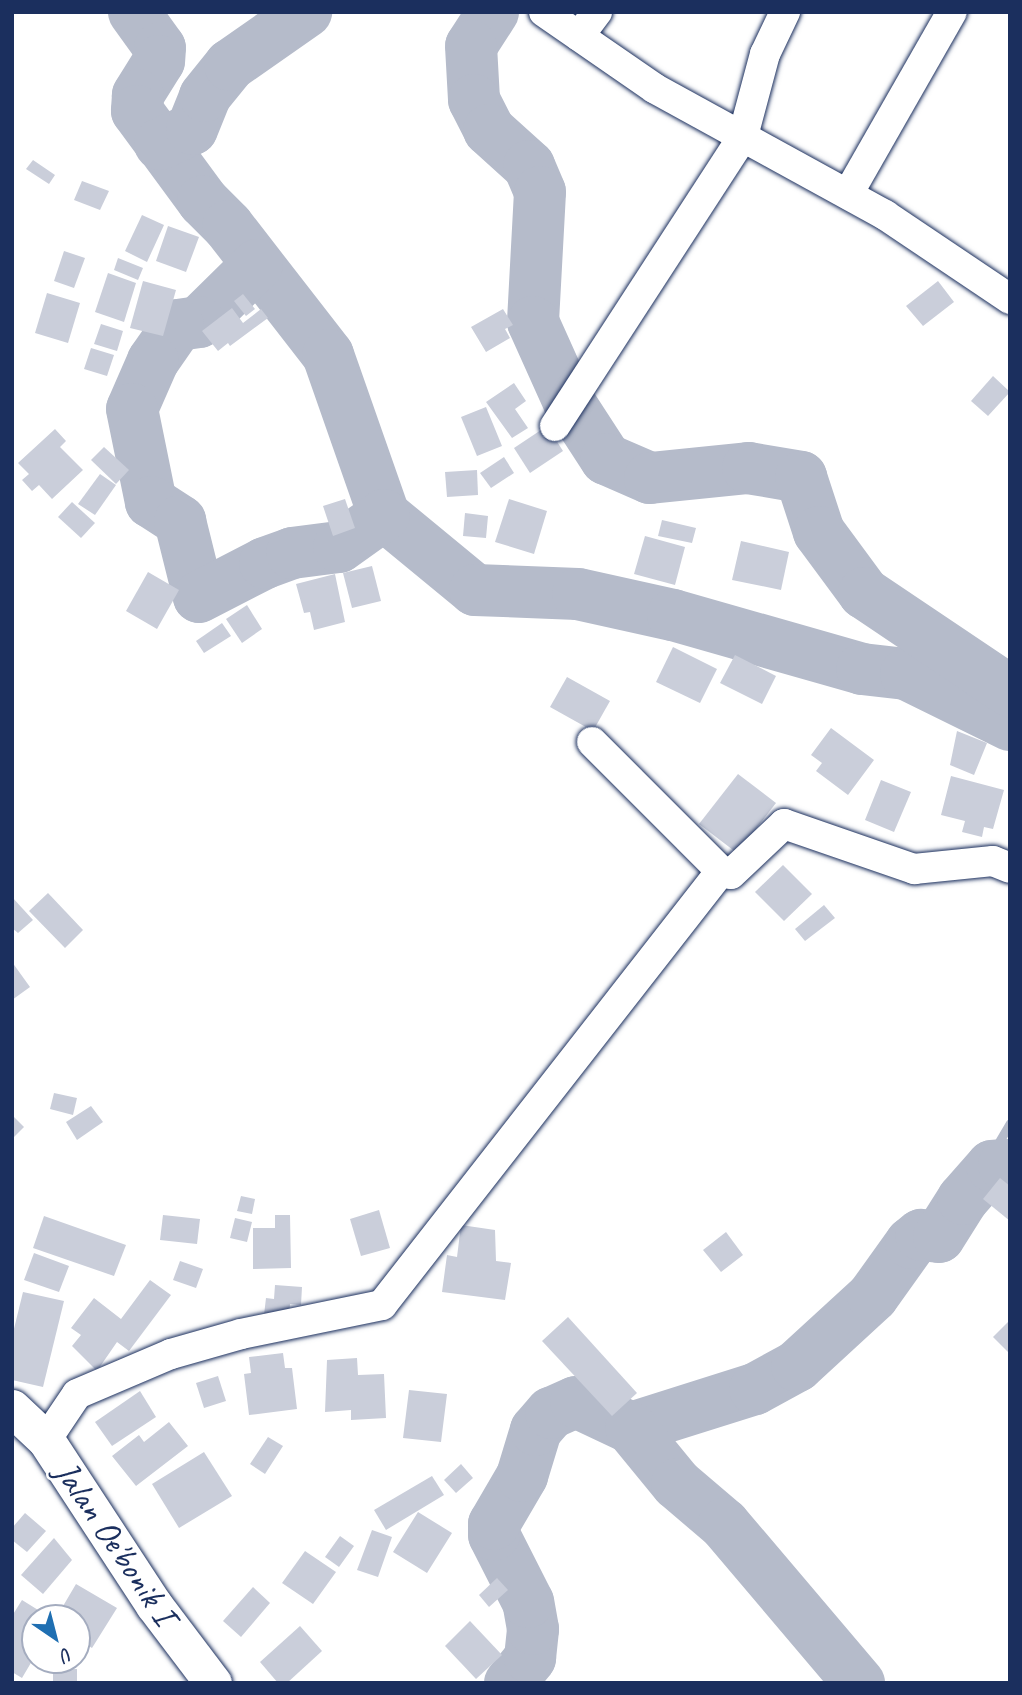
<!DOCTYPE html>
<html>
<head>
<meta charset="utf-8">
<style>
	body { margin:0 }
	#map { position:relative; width:1022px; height:1695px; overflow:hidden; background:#fff; font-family:Caveat,sans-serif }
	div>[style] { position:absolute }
	.stream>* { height:9px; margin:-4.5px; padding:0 4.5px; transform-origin:4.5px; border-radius:4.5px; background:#b5bbca }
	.river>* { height:52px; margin:-26px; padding:0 26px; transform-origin:26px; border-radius:26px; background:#b5bbca }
	.building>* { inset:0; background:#caceda }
	.roads { filter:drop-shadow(0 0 2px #1b2f5e) drop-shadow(0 0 2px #1b2f5e) }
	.minor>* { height:30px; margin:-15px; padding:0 15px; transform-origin:15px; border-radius:15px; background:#fff }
	.tertiary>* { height:37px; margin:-18.5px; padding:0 18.5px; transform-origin:18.5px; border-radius:18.5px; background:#fff }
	span { translate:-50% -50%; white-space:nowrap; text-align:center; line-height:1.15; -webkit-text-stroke:5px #fff; paint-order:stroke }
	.street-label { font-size:35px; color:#1b2f5e }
	.frame { position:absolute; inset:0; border:14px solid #1b2f5e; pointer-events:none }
	.north { position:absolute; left:21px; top:1604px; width:70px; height:70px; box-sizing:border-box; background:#fff; border:2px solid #a4acbf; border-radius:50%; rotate:145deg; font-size:19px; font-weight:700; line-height:28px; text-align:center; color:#1b2f5e }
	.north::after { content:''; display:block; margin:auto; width:24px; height:32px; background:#1f6fb2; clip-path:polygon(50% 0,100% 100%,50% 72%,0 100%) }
</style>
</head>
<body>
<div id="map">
	<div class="stream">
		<i style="left:977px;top:1179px;width:65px;rotate:-59.5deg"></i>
	</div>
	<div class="river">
		<i style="left:134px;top:12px;width:44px;rotate:54.2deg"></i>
		<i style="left:160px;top:48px;width:13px;rotate:94deg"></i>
		<i style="left:159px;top:61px;width:40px;rotate:122deg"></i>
		<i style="left:138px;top:95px;width:16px;rotate:94deg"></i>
		<i style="left:137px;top:111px;width:112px;rotate:53.7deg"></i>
		<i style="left:203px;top:201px;width:35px;rotate:45deg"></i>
		<i style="left:228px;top:226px;width:163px;rotate:52.2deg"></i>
		<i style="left:328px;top:355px;width:170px;rotate:70.7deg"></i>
		<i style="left:384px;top:515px;width:118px;rotate:39.5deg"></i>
		<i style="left:475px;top:590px;width:103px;rotate:2.2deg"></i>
		<i style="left:578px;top:594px;width:97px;rotate:12.5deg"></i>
		<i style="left:673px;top:615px;width:197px;rotate:15.9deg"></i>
		<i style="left:862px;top:669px;width:44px;rotate:6.5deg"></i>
		<i style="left:906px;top:674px;width:116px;rotate:26.1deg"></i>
		<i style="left:493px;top:12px;width:40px;rotate:122.9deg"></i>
		<i style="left:471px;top:46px;width:54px;rotate:86.8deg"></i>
		<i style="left:474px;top:100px;width:34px;rotate:63deg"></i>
		<i style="left:489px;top:130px;width:54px;rotate:42deg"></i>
		<i style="left:529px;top:166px;width:28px;rotate:67deg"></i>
		<i style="left:540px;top:192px;width:130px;rotate:93.1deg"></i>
		<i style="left:533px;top:322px;width:88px;rotate:65.8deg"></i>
		<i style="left:569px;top:402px;width:68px;rotate:57deg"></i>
		<i style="left:606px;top:459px;width:48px;rotate:23.4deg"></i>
		<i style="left:650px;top:478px;width:99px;rotate:-5.8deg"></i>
		<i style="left:748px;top:468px;width:54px;rotate:9.6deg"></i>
		<i style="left:801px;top:477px;width:58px;rotate:71.9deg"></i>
		<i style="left:819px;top:532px;width:76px;rotate:53.6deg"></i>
		<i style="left:864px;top:593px;width:176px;rotate:33.9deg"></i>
		<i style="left:160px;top:144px;width:35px;rotate:-25deg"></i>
		<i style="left:192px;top:129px;width:35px;rotate:-68deg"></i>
		<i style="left:205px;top:96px;width:40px;rotate:-51deg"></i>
		<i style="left:230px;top:65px;width:93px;rotate:-34.9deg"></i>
		<i style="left:257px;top:265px;width:81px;rotate:135.5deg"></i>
		<i style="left:199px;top:322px;width:21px;rotate:172deg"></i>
		<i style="left:178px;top:325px;width:44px;rotate:124.8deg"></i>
		<i style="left:153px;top:361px;width:52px;rotate:113.6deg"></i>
		<i style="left:132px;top:409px;width:95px;rotate:78.5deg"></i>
		<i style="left:151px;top:502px;width:35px;rotate:33deg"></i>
		<i style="left:180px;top:521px;width:78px;rotate:76deg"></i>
		<i style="left:199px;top:597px;width:74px;rotate:-27.3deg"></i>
		<i style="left:265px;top:563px;width:29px;rotate:-20deg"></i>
		<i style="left:292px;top:553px;width:47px;rotate:-7.3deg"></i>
		<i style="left:339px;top:547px;width:55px;rotate:-35.4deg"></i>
		<i style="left:631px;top:1428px;width:130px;rotate:-17.5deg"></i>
		<i style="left:755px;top:1389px;width:48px;rotate:-28.7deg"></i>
		<i style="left:797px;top:1366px;width:103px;rotate:-42.6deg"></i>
		<i style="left:873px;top:1296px;width:65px;rotate:-54.4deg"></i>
		<i style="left:911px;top:1243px;width:13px;rotate:-39deg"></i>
		<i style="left:921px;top:1235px;width:18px;rotate:6deg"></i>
		<i style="left:939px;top:1237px;width:45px;rotate:-57.7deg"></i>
		<i style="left:963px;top:1199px;width:44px;rotate:-48.7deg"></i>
		<i style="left:992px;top:1166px;width:12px;rotate:-5deg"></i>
		<i style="left:1004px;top:1165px;width:8px;rotate:40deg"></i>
		<i style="left:510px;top:1683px;width:32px;rotate:-51deg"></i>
		<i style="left:530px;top:1658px;width:29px;rotate:-84deg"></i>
		<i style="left:533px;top:1629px;width:27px;rotate:-100deg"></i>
		<i style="left:528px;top:1602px;width:75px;rotate:-116.9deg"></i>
		<i style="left:494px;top:1535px;width:11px;rotate:-90deg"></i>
		<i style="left:494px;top:1524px;width:56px;rotate:-59.7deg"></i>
		<i style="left:522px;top:1476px;width:48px;rotate:-73.1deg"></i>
		<i style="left:536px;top:1430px;width:23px;rotate:-49deg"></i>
		<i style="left:551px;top:1413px;width:27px;rotate:-24deg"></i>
		<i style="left:576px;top:1402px;width:61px;rotate:25.3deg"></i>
		<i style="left:631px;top:1428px;width:72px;rotate:50.6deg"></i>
		<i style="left:677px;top:1484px;width:62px;rotate:40.4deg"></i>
		<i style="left:724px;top:1524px;width:209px;rotate:49.7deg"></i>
	</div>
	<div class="building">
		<i style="clip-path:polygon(33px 160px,55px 175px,49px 184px,26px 169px)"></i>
		<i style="clip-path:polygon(82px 181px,109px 191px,100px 210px,74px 200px)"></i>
		<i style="clip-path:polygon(142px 215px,164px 225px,147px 262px,125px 251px)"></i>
		<i style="clip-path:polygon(168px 226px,199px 237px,186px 272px,156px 261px)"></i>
		<i style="clip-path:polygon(64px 251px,85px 258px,74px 288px,54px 281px)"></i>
		<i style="clip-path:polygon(118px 258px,143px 268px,138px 280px,114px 270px)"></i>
		<i style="clip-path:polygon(108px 273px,136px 283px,124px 322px,95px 312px)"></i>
		<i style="clip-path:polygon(143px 281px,176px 290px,163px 336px,130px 328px)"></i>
		<i style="clip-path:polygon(938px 281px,954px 302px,923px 326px,906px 306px)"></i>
		<i style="clip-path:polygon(47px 293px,80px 303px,68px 343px,35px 333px)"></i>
		<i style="clip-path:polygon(243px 294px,255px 309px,246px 316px,234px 301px)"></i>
		<i style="clip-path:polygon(232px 308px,243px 323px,261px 309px,268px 318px,230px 346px,228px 343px,218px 351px,202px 331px)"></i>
		<i style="clip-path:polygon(503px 309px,513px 325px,505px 329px,510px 338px,486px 352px,471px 327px)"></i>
		<i style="clip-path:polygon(101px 324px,123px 331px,117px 351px,94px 344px)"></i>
		<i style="clip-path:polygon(91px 348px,114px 355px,107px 376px,84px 369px)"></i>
		<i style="clip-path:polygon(993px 376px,1010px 392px,988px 416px,971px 401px)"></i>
		<i style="clip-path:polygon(514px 383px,526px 401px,515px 409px,528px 428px,512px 438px,486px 402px)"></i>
		<i style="clip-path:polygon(486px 407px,502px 446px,477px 456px,461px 417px)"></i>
		<i style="clip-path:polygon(547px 426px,563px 451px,530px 473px,514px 448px)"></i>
		<i style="clip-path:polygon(55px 429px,66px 441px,60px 447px,83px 470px,52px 499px,39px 485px,32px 491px,22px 480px,29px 474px,18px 463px)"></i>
		<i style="clip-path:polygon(104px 447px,129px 470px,116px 484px,91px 460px)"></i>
		<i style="clip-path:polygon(504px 457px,514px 473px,491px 488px,480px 473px)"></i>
		<i style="clip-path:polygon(477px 470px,478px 495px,447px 497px,445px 472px)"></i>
		<i style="clip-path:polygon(100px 474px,116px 485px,95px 515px,78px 504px)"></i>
		<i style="clip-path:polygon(345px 499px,355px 528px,333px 536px,323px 506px)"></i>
		<i style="clip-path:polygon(509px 499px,547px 511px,534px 554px,495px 542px)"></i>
		<i style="clip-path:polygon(72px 502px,95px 523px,81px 538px,58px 517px)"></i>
		<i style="clip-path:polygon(465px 513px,488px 516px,486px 538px,463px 536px)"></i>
		<i style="clip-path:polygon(662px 520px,696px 528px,692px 543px,658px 536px)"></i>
		<i style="clip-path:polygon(645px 536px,685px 547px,675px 585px,634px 574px)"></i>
		<i style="clip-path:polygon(741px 541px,789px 552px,781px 590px,732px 580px)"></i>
		<i style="clip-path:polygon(372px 566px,381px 601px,352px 608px,343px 573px)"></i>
		<i style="clip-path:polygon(148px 572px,179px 590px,157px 629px,126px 611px)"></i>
		<i style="clip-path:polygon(335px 574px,345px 622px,314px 630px,310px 612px,304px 613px,296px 584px)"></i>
		<i style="clip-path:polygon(247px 605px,262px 629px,242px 643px,226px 619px)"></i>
		<i style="clip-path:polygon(222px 623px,231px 636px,204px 653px,196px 641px)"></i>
		<i style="clip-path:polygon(673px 647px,717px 669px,700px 703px,656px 682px)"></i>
		<i style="clip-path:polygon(735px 655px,776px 676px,762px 704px,720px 683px)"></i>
		<i style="clip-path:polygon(567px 677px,610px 701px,593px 731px,550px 707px)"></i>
		<i style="clip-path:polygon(831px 728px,874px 760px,848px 795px,816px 771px,822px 763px,811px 755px)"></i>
		<i style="clip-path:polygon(957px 731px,987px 743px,974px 775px,950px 765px)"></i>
		<i style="clip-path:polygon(738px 774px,776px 803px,737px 853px,699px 824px)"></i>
		<i style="clip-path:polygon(951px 776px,1004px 790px,993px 829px,984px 827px,982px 837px,962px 832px,965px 821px,941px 815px)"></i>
		<i style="clip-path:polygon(881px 780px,911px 792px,894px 832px,865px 820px)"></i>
		<i style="clip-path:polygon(783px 865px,812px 894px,784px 921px,755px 892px)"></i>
		<i style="clip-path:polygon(48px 893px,83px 930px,65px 948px,29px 911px)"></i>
		<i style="clip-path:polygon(12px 897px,33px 920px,18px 933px,12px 928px)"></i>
		<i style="clip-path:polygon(824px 905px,835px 918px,805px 941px,795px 929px)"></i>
		<i style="clip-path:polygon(12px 962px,30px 987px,12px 1000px)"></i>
		<i style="clip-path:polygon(54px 1093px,77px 1098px,73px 1115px,50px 1109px)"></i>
		<i style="clip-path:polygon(91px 1106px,103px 1122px,77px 1140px,66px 1122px)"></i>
		<i style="clip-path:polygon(12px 1115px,24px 1127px,12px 1139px)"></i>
		<i style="clip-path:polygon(1000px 1178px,1010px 1186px,1010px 1221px,983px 1199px)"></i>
		<i style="clip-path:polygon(241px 1196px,255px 1199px,252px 1214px,237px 1211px)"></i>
		<i style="clip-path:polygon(379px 1210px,390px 1248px,361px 1256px,350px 1219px)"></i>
		<i style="clip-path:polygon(163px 1215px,200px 1219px,197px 1244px,160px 1240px)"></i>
		<i style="clip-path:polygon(275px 1215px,290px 1215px,291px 1268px,253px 1269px,253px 1228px,275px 1228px)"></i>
		<i style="clip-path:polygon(44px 1216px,126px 1245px,114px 1276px,33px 1248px)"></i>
		<i style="clip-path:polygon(235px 1218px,252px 1222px,247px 1242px,230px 1238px)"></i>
		<i style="clip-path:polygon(461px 1225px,495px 1230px,496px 1261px,511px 1263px,505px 1300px,442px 1292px,447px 1255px,457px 1257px)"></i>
		<i style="clip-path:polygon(726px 1232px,743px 1255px,721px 1272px,703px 1250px)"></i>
		<i style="clip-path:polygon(34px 1253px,69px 1266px,59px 1292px,24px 1280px)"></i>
		<i style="clip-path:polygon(180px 1261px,203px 1269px,196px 1288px,173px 1280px)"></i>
		<i style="clip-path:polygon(150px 1280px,171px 1295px,129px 1351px,117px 1342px,97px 1371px,72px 1346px,81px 1335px,71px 1328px,94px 1298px,121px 1319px)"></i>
		<i style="clip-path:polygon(275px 1285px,302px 1287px,301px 1305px,290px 1304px,289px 1317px,264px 1315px,266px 1298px,274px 1299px)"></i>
		<i style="clip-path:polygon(23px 1292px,64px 1301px,43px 1387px,12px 1380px,12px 1337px)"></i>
		<i style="clip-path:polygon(568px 1317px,637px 1393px,612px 1416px,542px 1341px)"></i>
		<i style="clip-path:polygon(1008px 1322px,1010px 1323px,1010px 1354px,993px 1337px)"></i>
		<i style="clip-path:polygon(283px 1353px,285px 1368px,292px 1368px,297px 1409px,249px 1415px,244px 1374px,251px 1373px,249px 1357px)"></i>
		<i style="clip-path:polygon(357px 1358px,358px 1375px,384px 1374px,386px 1418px,351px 1420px,351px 1410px,325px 1412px,327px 1360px)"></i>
		<i style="clip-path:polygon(218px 1376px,226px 1401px,204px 1408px,196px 1383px)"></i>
		<i style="clip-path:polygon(409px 1390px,447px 1394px,441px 1442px,403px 1438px)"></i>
		<i style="clip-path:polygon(140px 1391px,156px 1417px,112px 1446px,95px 1422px)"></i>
		<i style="clip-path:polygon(169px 1422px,188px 1446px,136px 1486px,112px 1456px,139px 1435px,144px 1442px)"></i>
		<i style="clip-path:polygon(268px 1437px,283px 1446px,265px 1474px,250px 1464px)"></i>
		<i style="clip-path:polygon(204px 1452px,232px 1496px,179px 1528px,152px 1484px)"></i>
		<i style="clip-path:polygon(461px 1464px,473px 1478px,456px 1493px,444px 1480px)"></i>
		<i style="clip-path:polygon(432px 1476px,444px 1495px,386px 1530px,374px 1510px)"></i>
		<i style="clip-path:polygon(418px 1512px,452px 1533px,427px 1573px,393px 1552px)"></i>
		<i style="clip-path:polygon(25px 1513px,46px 1531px,27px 1552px,12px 1540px,12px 1528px)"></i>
		<i style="clip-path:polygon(372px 1530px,392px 1537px,378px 1577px,357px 1570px)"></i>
		<i style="clip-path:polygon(340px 1536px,354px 1546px,339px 1567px,325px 1557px)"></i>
		<i style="clip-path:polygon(54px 1538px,72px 1560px,43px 1594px,21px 1575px)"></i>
		<i style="clip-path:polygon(305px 1551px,336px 1572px,313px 1604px,282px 1583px)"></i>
		<i style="clip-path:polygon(497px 1578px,508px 1590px,489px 1607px,479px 1595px)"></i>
		<i style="clip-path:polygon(76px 1584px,117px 1608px,92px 1648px,87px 1645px,72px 1669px,77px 1669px,77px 1683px,53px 1683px,53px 1669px,72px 1669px,56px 1660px,77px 1660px,77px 1618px,56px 1618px)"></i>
		<i style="clip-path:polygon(253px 1587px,270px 1603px,241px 1637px,223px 1621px)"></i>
		<i style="clip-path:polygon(22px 1600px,51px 1618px,35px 1618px,35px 1656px,22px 1678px,12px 1672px,12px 1616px)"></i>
		<i style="clip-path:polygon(470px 1621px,502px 1655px,476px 1679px,445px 1646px)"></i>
		<i style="clip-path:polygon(300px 1626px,322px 1651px,287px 1683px,278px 1683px,260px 1662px)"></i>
	</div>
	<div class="roads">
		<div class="minor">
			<i style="left:544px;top:12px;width:134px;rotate:34.6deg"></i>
			<i style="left:654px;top:88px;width:264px;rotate:28.8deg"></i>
			<i style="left:885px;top:215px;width:151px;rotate:33.9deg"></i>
			<i style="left:579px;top:36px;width:30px;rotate:-53deg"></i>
			<i style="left:848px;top:194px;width:210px;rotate:-60.3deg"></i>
			<i style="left:555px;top:426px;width:346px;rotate:-57deg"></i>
			<i style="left:743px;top:136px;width:85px;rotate:-75deg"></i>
			<i style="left:765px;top:54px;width:47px;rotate:-64.5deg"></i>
			<i style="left:592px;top:742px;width:182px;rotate:45deg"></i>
			<i style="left:46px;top:1440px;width:55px;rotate:-56deg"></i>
			<i style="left:77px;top:1394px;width:102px;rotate:-23.1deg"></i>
			<i style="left:171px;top:1354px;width:73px;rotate:-15.9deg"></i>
			<i style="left:241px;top:1334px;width:144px;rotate:-11.6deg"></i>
			<i style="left:382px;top:1305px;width:551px;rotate:-52.01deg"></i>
			<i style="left:721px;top:871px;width:10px;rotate:17deg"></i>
			<i style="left:731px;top:874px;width:73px;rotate:-43.3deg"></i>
			<i style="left:784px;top:824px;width:138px;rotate:19.1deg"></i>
			<i style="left:914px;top:869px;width:79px;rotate:-5.8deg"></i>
			<i style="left:993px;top:861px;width:18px;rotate:22deg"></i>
		</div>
		<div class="tertiary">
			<i style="left:12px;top:1408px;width:47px;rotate:43.3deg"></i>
			<i style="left:46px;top:1440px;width:197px;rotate:56.8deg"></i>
			<i style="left:154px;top:1605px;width:98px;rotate:52.9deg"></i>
		</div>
	</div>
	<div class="street-label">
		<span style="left:115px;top:1543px;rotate:56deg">Jalan Oe'bonik I</span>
	</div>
	<div class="frame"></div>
	<div class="north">U</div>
</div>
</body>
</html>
